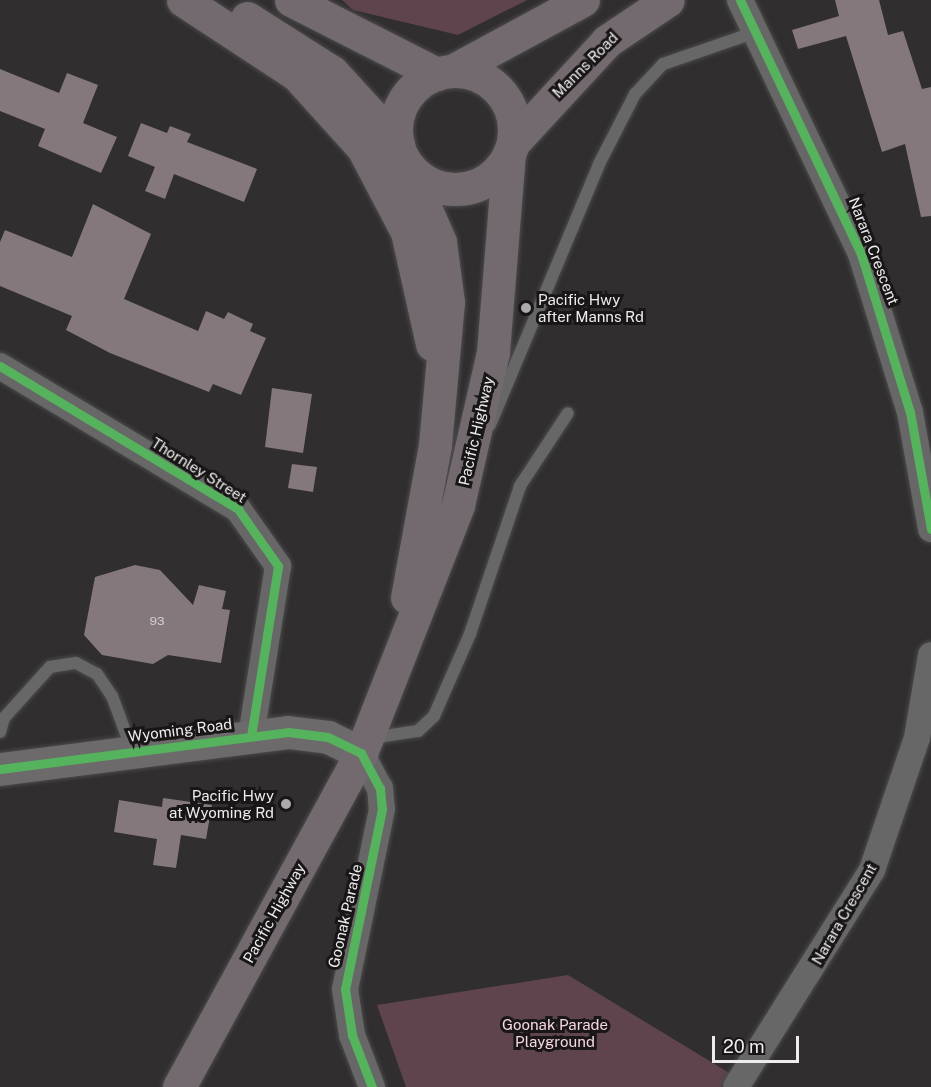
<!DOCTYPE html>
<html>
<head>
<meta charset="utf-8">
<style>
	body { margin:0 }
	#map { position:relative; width:931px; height:1087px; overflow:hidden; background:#302e2f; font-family:"Public Sans",sans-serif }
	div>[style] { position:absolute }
	.green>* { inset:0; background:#5f444d }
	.building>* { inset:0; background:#84787d }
	.roads { filter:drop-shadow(0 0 2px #4c4a4b) drop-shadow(0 0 2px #4c4a4b) }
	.lane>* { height:12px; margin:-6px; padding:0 6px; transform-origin:6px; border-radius:6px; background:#686767 }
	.street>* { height:26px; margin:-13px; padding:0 13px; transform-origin:13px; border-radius:13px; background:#686767 }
	.secondary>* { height:33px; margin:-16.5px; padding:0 16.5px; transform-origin:16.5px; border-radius:16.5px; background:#6d6a6b }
	.primary>* { height:33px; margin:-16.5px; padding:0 16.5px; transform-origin:16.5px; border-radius:16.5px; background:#726a6e }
	.primary>.ring { margin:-16.5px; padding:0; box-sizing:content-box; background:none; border:33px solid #726a6e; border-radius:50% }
	.cycleway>* { height:9px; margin:-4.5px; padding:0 4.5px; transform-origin:4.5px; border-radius:4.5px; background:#56b35d }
	.dots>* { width:16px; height:16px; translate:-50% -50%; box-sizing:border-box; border:3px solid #181616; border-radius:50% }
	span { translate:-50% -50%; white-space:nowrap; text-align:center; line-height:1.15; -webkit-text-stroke:6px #181616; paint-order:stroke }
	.number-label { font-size:12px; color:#d4cfd1 }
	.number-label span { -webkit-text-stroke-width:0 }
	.street-label { font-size:15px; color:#efeced }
	.poi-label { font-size:15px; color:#efeced }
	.left { translate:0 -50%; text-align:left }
	.right { translate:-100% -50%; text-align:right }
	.park-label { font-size:15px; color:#f9d6e2 }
	.scale { position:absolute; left:712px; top:1036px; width:87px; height:27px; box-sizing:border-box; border:3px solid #efeced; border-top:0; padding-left:8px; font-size:18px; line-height:21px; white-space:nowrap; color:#efeced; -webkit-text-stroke:4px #181616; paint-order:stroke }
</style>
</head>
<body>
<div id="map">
	<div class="green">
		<i style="clip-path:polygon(342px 0,527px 0,458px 35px,353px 10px)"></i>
		<i style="clip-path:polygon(568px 975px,731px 1074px,721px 1087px,406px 1087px,377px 1005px)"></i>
	</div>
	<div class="building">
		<i style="clip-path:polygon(835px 0,879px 0,888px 35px,903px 31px,922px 89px,931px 87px,931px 216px,921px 217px,905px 144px,882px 152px,846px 36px,798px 49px,792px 30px,839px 16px)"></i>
		<i style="clip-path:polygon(0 69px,59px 93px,67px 73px,98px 85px,83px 123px,117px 137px,101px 173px,38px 146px,45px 129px,0 111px)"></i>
		<i style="clip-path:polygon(141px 123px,167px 133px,170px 126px,191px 134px,187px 142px,257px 169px,244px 202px,174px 174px,165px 199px,145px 191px,155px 167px,128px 156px)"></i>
		<i style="clip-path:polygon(93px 204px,151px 234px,124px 299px,198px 331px,206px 311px,224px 319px,228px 312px,253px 324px,250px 331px,266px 338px,241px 395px,213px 384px,209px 392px,110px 353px,66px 330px,72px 316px,0 286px,0 242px,5px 230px,72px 257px)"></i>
		<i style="clip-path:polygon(272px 388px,312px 394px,303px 453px,265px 447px)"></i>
		<i style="clip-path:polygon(292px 464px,317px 467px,313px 492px,288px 488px)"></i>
		<i style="clip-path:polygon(135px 565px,160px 570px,193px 605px,199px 585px,226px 591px,222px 609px,230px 610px,221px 663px,168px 655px,153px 664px,102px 655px,84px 635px,95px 577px)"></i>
		<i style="clip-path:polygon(163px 798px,212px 805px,206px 839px,181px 835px,176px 868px,153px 865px,157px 839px,114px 832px,119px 800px,162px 807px)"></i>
	</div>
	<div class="roads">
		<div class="lane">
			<i style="left:490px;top:425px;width:283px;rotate:-67.3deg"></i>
			<i style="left:599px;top:164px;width:79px;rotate:-62.8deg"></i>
			<i style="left:635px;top:94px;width:41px;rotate:-47deg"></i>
			<i style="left:663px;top:64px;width:98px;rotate:-19deg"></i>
			<i style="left:0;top:732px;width:15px;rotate:-74deg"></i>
			<i style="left:4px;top:718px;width:69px;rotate:-48deg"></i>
			<i style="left:50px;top:667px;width:26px;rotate:-9deg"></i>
			<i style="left:76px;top:663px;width:24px;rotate:28deg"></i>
			<i style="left:97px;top:674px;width:27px;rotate:56deg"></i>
			<i style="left:112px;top:696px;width:58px;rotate:69.7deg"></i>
			<i style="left:371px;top:738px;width:48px;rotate:-8.5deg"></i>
			<i style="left:418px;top:731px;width:22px;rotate:-43deg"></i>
			<i style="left:434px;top:716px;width:90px;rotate:-66.3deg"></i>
			<i style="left:470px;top:634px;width:156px;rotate:-71.3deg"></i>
			<i style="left:520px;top:486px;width:87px;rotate:-56.7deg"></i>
		</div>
		<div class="street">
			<i style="left:740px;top:0;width:281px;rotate:64.5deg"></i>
			<i style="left:861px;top:254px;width:165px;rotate:72.8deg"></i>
			<i style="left:910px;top:412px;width:119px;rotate:79.8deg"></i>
			<i style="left:0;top:366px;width:278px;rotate:31deg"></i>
			<i style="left:238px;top:509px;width:70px;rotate:54.9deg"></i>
			<i style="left:278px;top:566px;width:172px;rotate:99deg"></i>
			<i style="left:361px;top:753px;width:40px;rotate:62deg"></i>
			<i style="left:380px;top:788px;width:21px;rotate:85deg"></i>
			<i style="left:382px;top:809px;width:184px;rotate:101.6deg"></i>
			<i style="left:345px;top:989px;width:47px;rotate:81.3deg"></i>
			<i style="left:352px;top:1035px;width:56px;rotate:69deg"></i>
			<i style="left:736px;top:1087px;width:256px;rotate:-57.9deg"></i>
			<i style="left:872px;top:870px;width:139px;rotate:-71.2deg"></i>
			<i style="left:917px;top:738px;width:84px;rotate:-80.4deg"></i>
		</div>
		<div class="secondary">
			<i style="left:0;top:769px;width:290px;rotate:-7.3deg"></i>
			<i style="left:288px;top:732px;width:40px;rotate:7.1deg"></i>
			<i style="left:328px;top:737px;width:37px;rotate:26deg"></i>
		</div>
		<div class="primary">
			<i style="left:183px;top:0;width:136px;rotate:33.3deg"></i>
			<i style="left:297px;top:75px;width:98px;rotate:47.9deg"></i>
			<i style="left:363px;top:148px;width:95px;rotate:62.4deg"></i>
			<i style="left:407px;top:232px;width:115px;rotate:77.4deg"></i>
			<i style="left:291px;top:0;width:164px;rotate:26.9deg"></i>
			<i style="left:247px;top:18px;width:101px;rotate:32.4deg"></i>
			<i style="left:332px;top:72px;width:98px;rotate:47.5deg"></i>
			<i style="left:452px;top:71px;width:149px;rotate:-28.5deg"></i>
			<i class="ring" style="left:396px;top:71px;width:85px;height:85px"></i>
			<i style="left:513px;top:143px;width:139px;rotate:-47.3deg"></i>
			<i style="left:607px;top:41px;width:73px;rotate:-33.9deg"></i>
			<i style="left:406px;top:164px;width:85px;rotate:66.4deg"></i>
			<i style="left:440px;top:242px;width:61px;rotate:82.4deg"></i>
			<i style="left:448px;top:302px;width:144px;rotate:95.2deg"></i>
			<i style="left:435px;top:445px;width:155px;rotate:100.4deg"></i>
			<i style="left:179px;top:1087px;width:380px;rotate:-61.4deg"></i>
			<i style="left:361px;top:753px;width:266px;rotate:-68.6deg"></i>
			<i style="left:458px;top:505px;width:157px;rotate:-77.1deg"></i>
			<i style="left:493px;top:352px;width:199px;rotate:-85.4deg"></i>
		</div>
	</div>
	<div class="cycleway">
		<i style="left:740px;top:0;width:281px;rotate:64.5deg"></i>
		<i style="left:861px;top:254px;width:165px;rotate:72.8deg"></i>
		<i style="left:910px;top:412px;width:119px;rotate:79.8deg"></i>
		<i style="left:0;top:366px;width:278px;rotate:31deg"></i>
		<i style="left:238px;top:509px;width:70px;rotate:54.9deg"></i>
		<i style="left:278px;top:566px;width:172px;rotate:99deg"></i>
		<i style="left:0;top:769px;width:290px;rotate:-7.3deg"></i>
		<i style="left:288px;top:732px;width:40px;rotate:7.1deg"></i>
		<i style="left:328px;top:737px;width:37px;rotate:26deg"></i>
		<i style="left:361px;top:753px;width:40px;rotate:62deg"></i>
		<i style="left:380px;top:788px;width:21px;rotate:85deg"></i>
		<i style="left:382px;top:809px;width:184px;rotate:101.6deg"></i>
		<i style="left:345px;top:989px;width:47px;rotate:81.3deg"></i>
		<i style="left:352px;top:1035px;width:56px;rotate:69deg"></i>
	</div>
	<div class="dots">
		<i style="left:526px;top:308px;background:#acaaaa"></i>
		<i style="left:286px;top:804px;background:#acaaaa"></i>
	</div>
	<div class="number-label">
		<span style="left:157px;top:622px">93</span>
	</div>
	<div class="street-label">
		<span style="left:585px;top:65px;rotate:-45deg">Manns Road</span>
		<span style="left:874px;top:251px;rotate:69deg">Narara Crescent</span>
		<span style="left:476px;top:431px;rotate:-77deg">Pacific Highway</span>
		<span style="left:199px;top:470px;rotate:32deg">Thornley Street</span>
		<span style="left:180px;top:730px;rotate:-7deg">Wyoming Road</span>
		<span style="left:274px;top:913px;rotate:-61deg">Pacific Highway</span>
		<span style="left:844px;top:914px;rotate:-60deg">Narara Crescent</span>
		<span style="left:345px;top:916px;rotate:-77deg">Goonak Parade</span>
	</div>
	<div class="poi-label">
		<span class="left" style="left:538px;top:308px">Pacific Hwy<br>after Manns Rd</span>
		<span class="right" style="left:274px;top:804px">Pacific Hwy<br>at Wyoming Rd</span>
	</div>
	<div class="park-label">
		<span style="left:555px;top:1033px">Goonak Parade<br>Playground</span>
	</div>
	<div class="scale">20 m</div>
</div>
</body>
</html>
